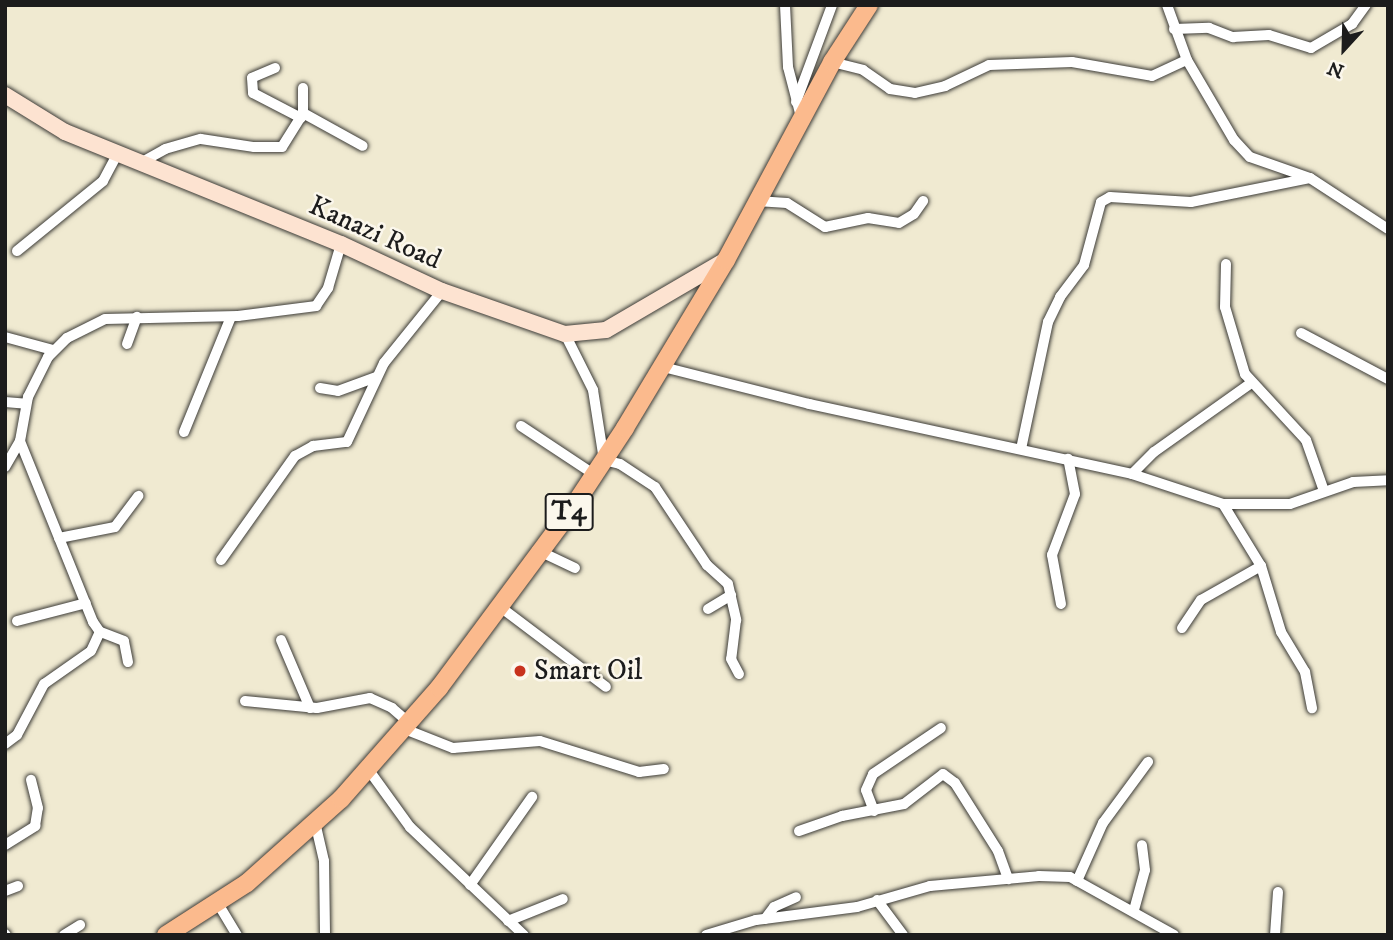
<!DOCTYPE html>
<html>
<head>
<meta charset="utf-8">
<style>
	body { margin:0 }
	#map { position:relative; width:1393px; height:940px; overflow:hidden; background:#f0ead1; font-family:"IM FELL DW Pica",serif }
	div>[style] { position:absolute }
	.roads { filter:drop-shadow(0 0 2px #3c3b37) drop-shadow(0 0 2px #3c3b37) }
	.minor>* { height:10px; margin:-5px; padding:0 5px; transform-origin:5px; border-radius:5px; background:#fff }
	.secondary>* { height:16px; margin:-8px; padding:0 8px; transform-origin:8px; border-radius:8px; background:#fde3d1 }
	.trunk>* { height:18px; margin:-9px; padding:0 9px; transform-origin:9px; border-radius:9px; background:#fbba8d }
	.dots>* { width:19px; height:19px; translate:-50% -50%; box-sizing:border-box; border:4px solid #fbf7ec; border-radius:50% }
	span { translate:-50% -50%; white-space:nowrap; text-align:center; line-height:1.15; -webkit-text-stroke:5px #fbf7ec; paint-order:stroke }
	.shield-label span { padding:2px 5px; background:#fbf7ec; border:2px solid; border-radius:5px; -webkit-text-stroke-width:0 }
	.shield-label { font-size:26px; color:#1c1c1c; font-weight:700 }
	.street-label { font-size:28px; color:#1c1c1c }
	.poi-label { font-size:28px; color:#1c1c1c }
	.left { translate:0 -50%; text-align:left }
	.frame { position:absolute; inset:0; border:7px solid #1c1c1c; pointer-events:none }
	.north { position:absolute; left:1309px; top:14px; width:70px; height:70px; -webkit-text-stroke:5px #fbf7ec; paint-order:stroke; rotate:202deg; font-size:19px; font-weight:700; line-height:28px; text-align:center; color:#1c1c1c }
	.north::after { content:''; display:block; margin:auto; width:24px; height:32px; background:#1c1c1c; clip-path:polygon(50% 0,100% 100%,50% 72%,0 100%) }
</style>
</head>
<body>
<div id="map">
	<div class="roads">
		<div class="minor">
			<i style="left:785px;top:5px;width:62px;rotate:87.2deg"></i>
			<i style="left:788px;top:67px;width:52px;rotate:75.4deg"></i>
			<i style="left:1167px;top:5px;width:59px;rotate:70deg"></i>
			<i style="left:1187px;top:60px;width:93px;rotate:59.6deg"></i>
			<i style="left:1234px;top:140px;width:23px;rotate:47deg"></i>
			<i style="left:1250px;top:157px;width:64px;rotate:19.3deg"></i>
			<i style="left:1310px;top:178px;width:93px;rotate:33.2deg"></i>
			<i style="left:1174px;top:29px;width:35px;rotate:-2deg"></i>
			<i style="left:1209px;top:28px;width:26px;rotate:21deg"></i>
			<i style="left:1233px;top:37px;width:36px;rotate:-3deg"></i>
			<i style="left:1269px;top:35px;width:44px;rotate:17.2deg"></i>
			<i style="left:1311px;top:48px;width:48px;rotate:-30.3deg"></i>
			<i style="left:1352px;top:24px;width:24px;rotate:-54deg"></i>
			<i style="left:832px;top:62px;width:32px;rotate:14deg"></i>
			<i style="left:863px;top:70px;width:33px;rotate:35deg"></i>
			<i style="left:890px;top:89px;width:25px;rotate:9deg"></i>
			<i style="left:915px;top:93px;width:31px;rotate:-13deg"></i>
			<i style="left:945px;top:86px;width:49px;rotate:-25.5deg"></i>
			<i style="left:989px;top:65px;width:83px;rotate:-2.1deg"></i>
			<i style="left:1072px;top:62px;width:81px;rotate:9.9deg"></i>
			<i style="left:1152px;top:76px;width:38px;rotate:-25deg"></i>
			<i style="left:275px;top:68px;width:25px;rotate:157deg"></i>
			<i style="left:252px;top:78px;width:15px;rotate:86deg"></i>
			<i style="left:253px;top:93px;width:54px;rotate:27.5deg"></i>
			<i style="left:796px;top:102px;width:103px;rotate:-69.6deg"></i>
			<i style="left:303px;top:113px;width:68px;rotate:28.8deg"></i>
			<i style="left:142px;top:162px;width:26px;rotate:-29deg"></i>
			<i style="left:165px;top:149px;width:37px;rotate:-16deg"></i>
			<i style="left:201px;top:139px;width:54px;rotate:8.6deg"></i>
			<i style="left:254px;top:147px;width:28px"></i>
			<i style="left:282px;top:147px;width:40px;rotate:-58deg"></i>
			<i style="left:303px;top:113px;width:25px;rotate:-90deg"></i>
			<i style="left:757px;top:201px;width:30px;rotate:4deg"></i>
			<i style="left:787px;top:203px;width:45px;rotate:32.3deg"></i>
			<i style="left:825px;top:227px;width:44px;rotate:-11.8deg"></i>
			<i style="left:868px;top:218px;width:31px;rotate:9deg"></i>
			<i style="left:899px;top:223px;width:17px;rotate:-31deg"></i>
			<i style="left:914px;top:214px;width:16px;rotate:-55deg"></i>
			<i style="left:17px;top:251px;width:111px;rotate:-39.1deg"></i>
			<i style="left:103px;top:181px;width:32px;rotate:-62deg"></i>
			<i style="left:1226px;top:264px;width:43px;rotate:91.3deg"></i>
			<i style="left:1225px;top:307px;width:70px;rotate:73.4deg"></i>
			<i style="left:1245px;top:374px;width:90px;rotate:47.3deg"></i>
			<i style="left:1306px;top:440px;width:54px;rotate:70.6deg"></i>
			<i style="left:1301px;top:333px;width:98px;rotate:27.9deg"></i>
			<i style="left:565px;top:334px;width:63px;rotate:63.4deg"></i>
			<i style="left:593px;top:390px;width:71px;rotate:81.1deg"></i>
			<i style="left:604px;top:460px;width:16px;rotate:14deg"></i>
			<i style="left:620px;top:464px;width:42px;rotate:33.3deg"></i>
			<i style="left:655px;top:487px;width:94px;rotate:56.3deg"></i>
			<i style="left:707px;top:565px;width:28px;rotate:42deg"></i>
			<i style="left:728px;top:584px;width:37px;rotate:77deg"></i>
			<i style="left:736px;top:620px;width:39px;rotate:97deg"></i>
			<i style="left:731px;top:659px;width:17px;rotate:62deg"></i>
			<i style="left:5px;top:337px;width:50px;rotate:15.2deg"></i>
			<i style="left:127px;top:344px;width:29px;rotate:-70deg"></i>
			<i style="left:663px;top:367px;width:151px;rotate:14.2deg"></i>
			<i style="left:809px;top:404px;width:330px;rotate:12.2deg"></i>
			<i style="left:1132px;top:474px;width:96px;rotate:18.2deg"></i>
			<i style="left:1223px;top:504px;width:67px"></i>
			<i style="left:1290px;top:504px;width:67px;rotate:-19.2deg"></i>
			<i style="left:1353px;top:482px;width:35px;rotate:-3deg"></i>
			<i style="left:320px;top:388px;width:18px;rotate:9deg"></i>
			<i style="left:338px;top:391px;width:40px;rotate:-20.2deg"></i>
			<i style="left:5px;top:402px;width:21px;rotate:5deg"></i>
			<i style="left:521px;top:426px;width:89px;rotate:33.5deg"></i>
			<i style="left:184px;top:432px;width:124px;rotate:-67.8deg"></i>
			<i style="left:1021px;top:449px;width:130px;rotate:-78deg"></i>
			<i style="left:1048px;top:322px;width:28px;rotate:-64deg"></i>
			<i style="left:1060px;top:297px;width:40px;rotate:-53deg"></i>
			<i style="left:1084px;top:265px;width:65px;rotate:-74.9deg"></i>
			<i style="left:1101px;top:202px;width:10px;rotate:-29deg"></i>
			<i style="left:1110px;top:197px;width:81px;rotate:3.5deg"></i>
			<i style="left:1191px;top:202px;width:121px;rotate:-11.4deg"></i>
			<i style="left:5px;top:467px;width:30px;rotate:-60deg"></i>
			<i style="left:1132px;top:474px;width:31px;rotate:-45deg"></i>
			<i style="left:1154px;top:452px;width:119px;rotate:-35.4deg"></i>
			<i style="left:1223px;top:504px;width:73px;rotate:58.5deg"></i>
			<i style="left:1261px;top:566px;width:69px;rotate:73.1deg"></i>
			<i style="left:1281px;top:632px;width:47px;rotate:59deg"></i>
			<i style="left:1305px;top:672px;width:37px;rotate:79deg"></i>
			<i style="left:59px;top:538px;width:57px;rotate:-11.1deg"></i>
			<i style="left:115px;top:527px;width:39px;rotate:-53deg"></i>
			<i style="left:537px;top:550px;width:42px;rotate:25.3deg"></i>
			<i style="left:221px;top:560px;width:128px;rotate:-54.6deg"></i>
			<i style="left:295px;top:456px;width:21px;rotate:-29deg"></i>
			<i style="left:313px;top:446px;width:34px;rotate:-7deg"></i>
			<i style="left:347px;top:442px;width:87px;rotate:-64.9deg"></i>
			<i style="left:384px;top:363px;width:92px;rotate:-51.1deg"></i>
			<i style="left:1061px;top:604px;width:50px;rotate:-100.4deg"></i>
			<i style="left:1052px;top:555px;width:65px;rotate:-69.3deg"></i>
			<i style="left:1075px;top:494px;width:36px;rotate:-101deg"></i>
			<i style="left:499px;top:606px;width:134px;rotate:37.1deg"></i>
			<i style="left:708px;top:609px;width:27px;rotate:-31deg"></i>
			<i style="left:17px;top:621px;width:71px;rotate:-14.6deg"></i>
			<i style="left:1182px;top:628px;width:34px;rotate:-56deg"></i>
			<i style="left:1201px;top:600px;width:69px;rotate:-29.5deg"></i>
			<i style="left:281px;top:640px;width:74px;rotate:66.9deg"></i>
			<i style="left:128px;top:662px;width:21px;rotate:-101deg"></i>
			<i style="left:124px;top:641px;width:26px;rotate:-159deg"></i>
			<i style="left:100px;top:632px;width:12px;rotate:-125deg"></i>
			<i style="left:93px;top:622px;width:195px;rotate:-112deg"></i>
			<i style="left:20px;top:441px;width:45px;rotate:-79.7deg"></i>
			<i style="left:28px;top:397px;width:45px;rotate:-63.4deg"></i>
			<i style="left:48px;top:357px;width:27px;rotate:-45deg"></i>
			<i style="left:67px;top:338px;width:42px;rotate:-26.6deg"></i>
			<i style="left:105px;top:319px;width:133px;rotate:-1.3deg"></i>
			<i style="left:238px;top:316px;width:79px;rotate:-7.3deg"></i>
			<i style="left:316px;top:306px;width:22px;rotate:-56deg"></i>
			<i style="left:328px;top:288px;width:46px;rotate:-73.5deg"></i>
			<i style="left:245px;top:701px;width:72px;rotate:5.6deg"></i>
			<i style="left:317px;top:708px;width:54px;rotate:-10.7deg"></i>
			<i style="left:370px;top:698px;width:24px;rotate:24deg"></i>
			<i style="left:392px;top:708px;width:21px;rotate:41deg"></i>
			<i style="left:402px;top:728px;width:55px;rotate:21.4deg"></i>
			<i style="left:453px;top:748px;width:87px;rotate:-4.6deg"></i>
			<i style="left:540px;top:741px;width:104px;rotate:17.4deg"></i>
			<i style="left:639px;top:772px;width:25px;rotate:-7deg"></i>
			<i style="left:5px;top:744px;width:15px;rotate:-37deg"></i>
			<i style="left:17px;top:735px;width:58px;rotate:-62.1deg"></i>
			<i style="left:44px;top:684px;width:57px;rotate:-35.1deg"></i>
			<i style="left:91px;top:651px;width:21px;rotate:-65deg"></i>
			<i style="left:368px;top:769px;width:72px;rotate:54.1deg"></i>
			<i style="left:410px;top:827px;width:157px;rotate:43.5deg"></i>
			<i style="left:874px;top:811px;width:22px;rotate:-111deg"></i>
			<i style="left:866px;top:790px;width:17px;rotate:-66deg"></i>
			<i style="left:873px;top:774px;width:82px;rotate:-34.1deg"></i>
			<i style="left:315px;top:822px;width:40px;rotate:77deg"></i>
			<i style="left:324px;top:861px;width:74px;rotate:89.2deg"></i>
			<i style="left:799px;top:831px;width:46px;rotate:-19.2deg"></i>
			<i style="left:842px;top:816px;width:63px;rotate:-11deg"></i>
			<i style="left:904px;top:804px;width:49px;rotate:-37.6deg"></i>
			<i style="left:943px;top:774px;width:15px;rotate:37deg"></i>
			<i style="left:955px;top:783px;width:80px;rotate:57.7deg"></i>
			<i style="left:998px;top:851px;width:30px;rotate:70deg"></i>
			<i style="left:5px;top:845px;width:36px;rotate:-32deg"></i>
			<i style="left:35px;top:826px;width:18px;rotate:-81deg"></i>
			<i style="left:38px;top:808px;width:29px;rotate:-104deg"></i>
			<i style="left:1077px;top:881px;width:64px;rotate:-65.9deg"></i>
			<i style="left:1103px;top:823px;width:76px;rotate:-53.6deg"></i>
			<i style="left:470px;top:885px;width:108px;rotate:-54.8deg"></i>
			<i style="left:5px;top:891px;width:14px;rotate:-21deg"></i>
			<i style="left:877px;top:900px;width:44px;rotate:53.4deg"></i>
			<i style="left:217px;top:902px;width:39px;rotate:59deg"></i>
			<i style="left:1134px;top:910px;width:41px;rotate:-74.6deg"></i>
			<i style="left:1145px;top:870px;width:25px;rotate:-97deg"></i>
			<i style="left:765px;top:919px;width:15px;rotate:-53deg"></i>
			<i style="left:774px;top:907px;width:24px;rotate:-24deg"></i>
			<i style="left:508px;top:921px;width:59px;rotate:-21.8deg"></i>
			<i style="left:5px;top:934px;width:1px;rotate:45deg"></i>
			<i style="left:64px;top:935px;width:19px;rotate:-32deg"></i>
			<i style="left:706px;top:935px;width:52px;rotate:-16.7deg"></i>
			<i style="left:756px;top:920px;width:102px;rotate:-7.3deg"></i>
			<i style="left:857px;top:907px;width:76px;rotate:-16deg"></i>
			<i style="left:930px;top:886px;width:109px;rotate:-5.2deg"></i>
			<i style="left:1039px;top:876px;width:31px;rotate:2deg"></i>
			<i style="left:1070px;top:877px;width:119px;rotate:29.1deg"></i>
			<i style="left:1275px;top:935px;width:43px;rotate:-86deg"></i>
		</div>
		<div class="secondary">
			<i style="left:5px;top:95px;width:70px;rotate:31.7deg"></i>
			<i style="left:65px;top:132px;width:298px;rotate:22.1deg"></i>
			<i style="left:341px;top:244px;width:111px;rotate:25deg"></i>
			<i style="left:442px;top:291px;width:130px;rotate:19.3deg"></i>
			<i style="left:565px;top:334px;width:41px;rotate:-5.6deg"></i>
			<i style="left:606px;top:330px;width:139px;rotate:-30.3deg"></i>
		</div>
		<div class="trunk">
			<i style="left:166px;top:935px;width:96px;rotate:-32.7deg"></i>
			<i style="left:247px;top:883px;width:126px;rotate:-41.8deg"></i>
			<i style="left:341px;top:799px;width:148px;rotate:-48.6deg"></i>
			<i style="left:439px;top:688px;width:222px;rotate:-53.4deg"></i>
			<i style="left:571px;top:510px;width:98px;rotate:-56.6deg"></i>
			<i style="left:625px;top:428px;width:196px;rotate:-59deg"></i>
			<i style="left:726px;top:260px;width:225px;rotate:-61.8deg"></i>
			<i style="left:832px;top:62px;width:68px;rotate:-57deg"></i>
		</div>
	</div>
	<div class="dots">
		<i style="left:520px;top:671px;background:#c8321e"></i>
	</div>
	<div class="shield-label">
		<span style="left:569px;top:512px">T4</span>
	</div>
	<div class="street-label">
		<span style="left:375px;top:233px;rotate:24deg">Kanazi Road</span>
	</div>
	<div class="poi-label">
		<span class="left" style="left:534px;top:671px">Smart Oil</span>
	</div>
	<div class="frame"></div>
	<div class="north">N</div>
</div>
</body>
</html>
